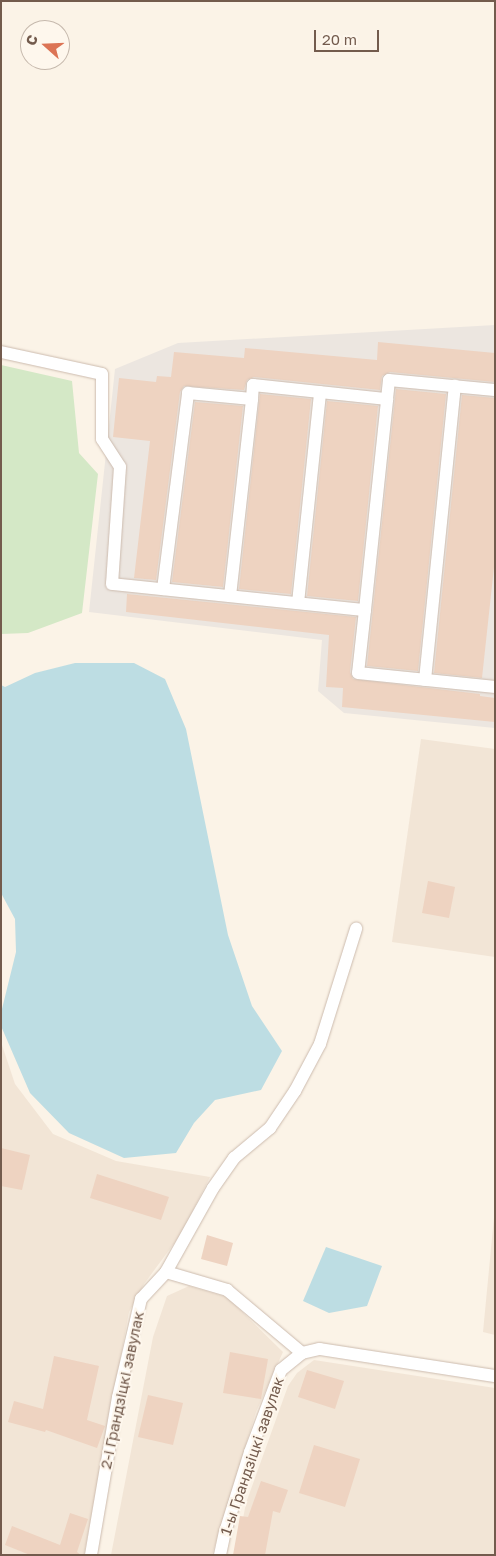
<!DOCTYPE html>
<html>
<head>
<meta charset="utf-8">
<style>
	body { margin:0 }
	#map { position:relative; width:496px; height:1556px; overflow:hidden; background:#fbf3e7; font-family:"Golos Text",sans-serif }
	div>[style] { position:absolute }
	.residential>* { inset:0; background:#f2e5d6 }
	.industrial>* { inset:0; background:#ece6e0 }
	.green>* { inset:0; background:#d4e8c6 }
	.water>* { inset:0; background:#bddde3 }
	.building>* { inset:0; background:#eed3c1 }
	.roads { filter:drop-shadow(0 0 1px #ccbbae) drop-shadow(0 0 1px #ccbbae) }
	.lane>* { height:12px; margin:-6px; padding:0 6px; transform-origin:6px; border-radius:6px; background:#fff }
	span { translate:-50% -50%; white-space:nowrap; text-align:center; line-height:1.15; -webkit-text-stroke:4px #fef7ed; paint-order:stroke }
	.street-label { font-size:15px; color:#735b4d }
	.frame { position:absolute; inset:0; border:2px solid #735b4d; pointer-events:none }
	.north { position:absolute; left:20px; top:20px; width:50px; height:50px; box-sizing:border-box; background:#fef7ed; border:1px solid #c6b9ad; border-radius:50%; rotate:290deg; font-size:14px; font-weight:700; line-height:20px; text-align:center; color:#735b4d }
	.north::after { content:''; display:block; margin:auto; width:18px; height:22px; background:#dc7455; clip-path:polygon(50% 0,100% 100%,50% 72%,0 100%) }
	.scale { position:absolute; left:314px; top:30px; width:65px; height:22px; box-sizing:border-box; border:2px solid #735b4d; border-top:0; padding-left:6px; font-size:15px; line-height:18px; white-space:nowrap; color:#735b4d; -webkit-text-stroke:4px #fef7ed; paint-order:stroke }
</style>
</head>
<body>
<div id="map">
	<div class="residential">
		<i style="clip-path:polygon(421px 739px,495px 749px,495px 957px,392px 942px)"></i>
		<i style="clip-path:polygon(1px 1042px,15px 1084px,53px 1134px,116px 1161px,210px 1177px,181px 1234px,144px 1284px,129px 1312px,84px 1555px,1px 1555px)"></i>
		<i style="clip-path:polygon(495px 1207px,495px 1335px,483px 1332px)"></i>
		<i style="clip-path:polygon(189px 1286px,227px 1297px,283px 1352px,256px 1412px,212px 1555px,111px 1555px,153px 1337px,167px 1296px)"></i>
		<i style="clip-path:polygon(314px 1360px,495px 1388px,495px 1555px,236px 1555px,246px 1503px,288px 1386px,297px 1373px)"></i>
	</div>
	<div class="industrial">
		<i style="clip-path:polygon(495px 325px,495px 728px,344px 713px,318px 691px,322px 640px,89px 612px,115px 369px,178px 343px)"></i>
	</div>
	<div class="green">
		<i style="clip-path:polygon(1px 365px,72px 381px,79px 453px,98px 474px,82px 613px,28px 633px,1px 634px)"></i>
	</div>
	<div class="water">
		<i style="clip-path:polygon(75px 663px,134px 663px,165px 679px,186px 729px,228px 935px,252px 1006px,282px 1051px,261px 1090px,215px 1100px,194px 1123px,176px 1153px,124px 1158px,69px 1133px,30px 1093px,1px 1026px,1px 1013px,16px 952px,15px 919px,1px 893px,1px 685px,5px 687px,35px 673px)"></i>
		<i style="clip-path:polygon(326px 1247px,382px 1266px,367px 1306px,329px 1313px,303px 1301px)"></i>
	</div>
	<div class="building">
		<i style="clip-path:polygon(378px 342px,495px 353px,495px 382px,390px 372px,382px 376px,380px 390px,254px 377px,247px 380px,244px 390px,184px 386px,180px 392px,156px 580px,134px 578px,150px 441px,113px 437px,119px 378px,156px 382px,157px 376px,171px 377px,174px 352px,244px 358px,245px 348px,377px 360px)"></i>
		<i style="clip-path:polygon(396px 389px,446px 394px,418px 671px,367px 666px)"></i>
		<i style="clip-path:polygon(260px 394px,311px 399px,291px 594px,239px 589px)"></i>
		<i style="clip-path:polygon(462px 395px,495px 398px,495px 558px,482px 678px,434px 673px)"></i>
		<i style="clip-path:polygon(327px 401px,378px 406px,358px 601px,307px 596px)"></i>
		<i style="clip-path:polygon(195px 402px,243px 406px,223px 587px,172px 582px)"></i>
		<i style="clip-path:polygon(127px 594px,356px 617px,350px 672px,353px 679px,480px 694px,480px 696px,495px 698px,495px 722px,342px 707px,343px 688px,326px 687px,329px 635px,126px 612px)"></i>
		<i style="clip-path:polygon(428px 881px,455px 887px,449px 918px,422px 913px)"></i>
		<i style="clip-path:polygon(1px 1148px,30px 1155px,22px 1190px,1px 1186px)"></i>
		<i style="clip-path:polygon(97px 1174px,169px 1197px,161px 1220px,90px 1198px)"></i>
		<i style="clip-path:polygon(207px 1235px,233px 1243px,227px 1266px,201px 1259px)"></i>
		<i style="clip-path:polygon(230px 1352px,268px 1359px,261px 1399px,223px 1393px)"></i>
		<i style="clip-path:polygon(54px 1356px,99px 1366px,87px 1420px,105px 1426px,97px 1448px,46px 1430px,45px 1432px,8px 1422px,14px 1401px,43px 1409px)"></i>
		<i style="clip-path:polygon(307px 1370px,344px 1381px,335px 1409px,298px 1397px)"></i>
		<i style="clip-path:polygon(148px 1395px,183px 1403px,173px 1445px,138px 1437px)"></i>
		<i style="clip-path:polygon(314px 1445px,360px 1459px,345px 1507px,299px 1493px)"></i>
		<i style="clip-path:polygon(261px 1481px,288px 1490px,280px 1513px,273px 1511px,265px 1555px,233px 1555px,240px 1516px,248px 1517px)"></i>
		<i style="clip-path:polygon(70px 1513px,88px 1519px,77px 1552px,81px 1555px,30px 1555px,5px 1545px,12px 1526px,60px 1545px)"></i>
	</div>
	<div class="roads">
		<div class="lane">
			<i style="left:1px;top:352px;width:103px;rotate:12.3deg"></i>
			<i style="left:102px;top:374px;width:65px;rotate:90deg"></i>
			<i style="left:102px;top:439px;width:33px;rotate:57deg"></i>
			<i style="left:120px;top:467px;width:117px;rotate:93.9deg"></i>
			<i style="left:112px;top:584px;width:254px;rotate:5.9deg"></i>
			<i style="left:365px;top:610px;width:63px;rotate:96.3deg"></i>
			<i style="left:358px;top:673px;width:138px;rotate:5.8deg"></i>
			<i style="left:163px;top:589px;width:198px;rotate:-82.7deg"></i>
			<i style="left:188px;top:393px;width:64px;rotate:5.4deg"></i>
			<i style="left:252px;top:399px;width:14px;rotate:-86deg"></i>
			<i style="left:253px;top:385px;width:135px;rotate:6deg"></i>
			<i style="left:387px;top:399px;width:19px;rotate:-84deg"></i>
			<i style="left:389px;top:380px;width:106px;rotate:5.4deg"></i>
			<i style="left:230px;top:596px;width:198px;rotate:-83.6deg"></i>
			<i style="left:298px;top:603px;width:212px;rotate:-84deg"></i>
			<i style="left:365px;top:610px;width:212px;rotate:-84deg"></i>
			<i style="left:425px;top:680px;width:296px;rotate:-84.2deg"></i>
			<i style="left:166px;top:1272px;width:64px;rotate:16.4deg"></i>
			<i style="left:227px;top:1290px;width:98px;rotate:40deg"></i>
			<i style="left:91px;top:1555px;width:160px;rotate:-80.3deg"></i>
			<i style="left:118px;top:1397px;width:101px;rotate:-76.8deg"></i>
			<i style="left:141px;top:1299px;width:37px;rotate:-47deg"></i>
			<i style="left:166px;top:1272px;width:96px;rotate:-60.8deg"></i>
			<i style="left:213px;top:1188px;width:37px;rotate:-55deg"></i>
			<i style="left:234px;top:1158px;width:47px;rotate:-39.8deg"></i>
			<i style="left:270px;top:1128px;width:45px;rotate:-56deg"></i>
			<i style="left:295px;top:1091px;width:53px;rotate:-62deg"></i>
			<i style="left:320px;top:1044px;width:121px;rotate:-72.6deg"></i>
			<i style="left:220px;top:1555px;width:24px;rotate:-78deg"></i>
			<i style="left:225px;top:1532px;width:84px;rotate:-72.6deg"></i>
			<i style="left:250px;top:1452px;width:88px;rotate:-69.3deg"></i>
			<i style="left:281px;top:1370px;width:27px;rotate:-39deg"></i>
			<i style="left:302px;top:1353px;width:18px;rotate:-13deg"></i>
			<i style="left:320px;top:1349px;width:177px;rotate:8.8deg"></i>
		</div>
	</div>
	<div class="street-label">
		<span style="left:122px;top:1390px;rotate:-78deg">2-і Грандзіцкі завулак</span>
		<span style="left:252px;top:1456px;rotate:-71deg">1-ы Грандзіцкі завулак</span>
	</div>
	<div class="frame"></div>
	<div class="north">С</div>
	<div class="scale">20 m</div>
</div>
</body>
</html>
